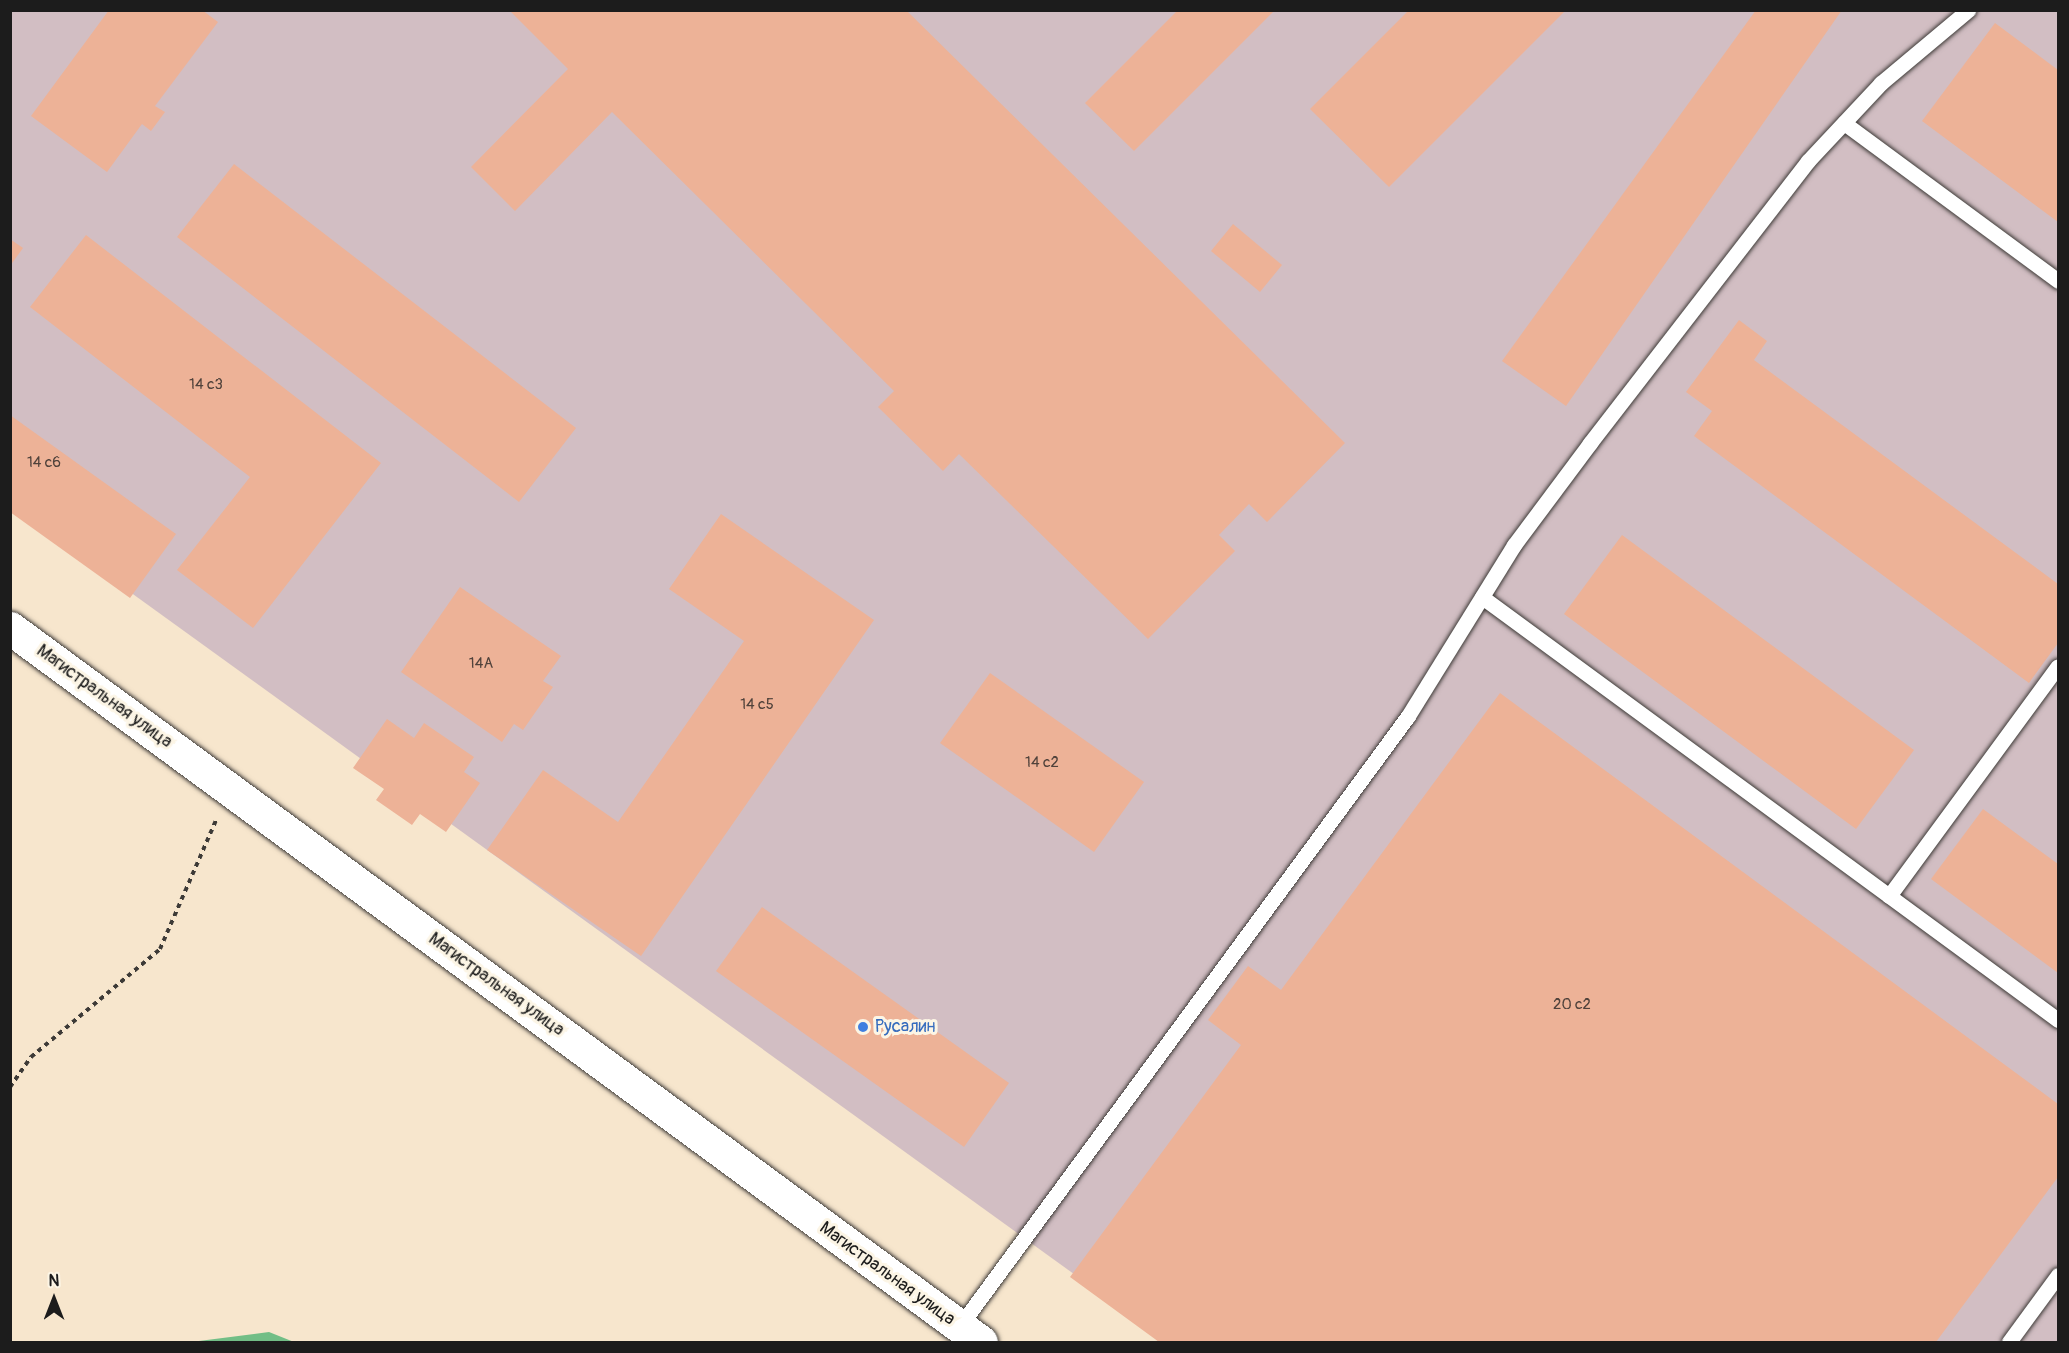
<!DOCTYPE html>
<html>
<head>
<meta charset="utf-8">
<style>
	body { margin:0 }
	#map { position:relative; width:2069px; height:1353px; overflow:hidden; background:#f7e6cd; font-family:Pangolin,sans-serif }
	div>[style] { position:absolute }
	.industrial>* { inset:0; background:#d2bec3 }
	.forest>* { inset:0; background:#72be86 }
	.building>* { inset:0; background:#edb297 }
	.path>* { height:4px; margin-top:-2px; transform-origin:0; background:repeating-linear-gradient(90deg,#3d3a37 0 4.5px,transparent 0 9px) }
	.roads { filter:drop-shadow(0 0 2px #3d3a37) drop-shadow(0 0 2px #3d3a37) }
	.lane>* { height:15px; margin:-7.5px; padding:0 7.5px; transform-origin:7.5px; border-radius:7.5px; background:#fff }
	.secondary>* { height:33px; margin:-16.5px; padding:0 16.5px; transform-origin:16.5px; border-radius:16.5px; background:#fff }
	.dots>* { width:16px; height:16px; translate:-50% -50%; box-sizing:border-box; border:3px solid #fcf5e5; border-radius:50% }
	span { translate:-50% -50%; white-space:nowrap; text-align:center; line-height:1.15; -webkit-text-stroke:6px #fcf5e5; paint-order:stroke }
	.number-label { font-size:15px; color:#50423b }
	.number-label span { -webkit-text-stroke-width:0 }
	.street-label { font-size:18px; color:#1c1c1c }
	.shop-label { font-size:18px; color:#366cbe }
	.left { translate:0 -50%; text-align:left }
	.frame { position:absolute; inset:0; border:12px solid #1c1c1c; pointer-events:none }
	.north { position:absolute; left:24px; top:1269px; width:60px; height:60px; -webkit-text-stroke:4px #fcf5e5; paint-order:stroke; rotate:0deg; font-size:16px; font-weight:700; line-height:24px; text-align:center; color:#1c1c1c }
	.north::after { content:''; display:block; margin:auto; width:21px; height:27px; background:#1c1c1c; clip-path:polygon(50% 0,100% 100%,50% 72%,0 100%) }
</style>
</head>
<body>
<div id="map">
	<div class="industrial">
		<i style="clip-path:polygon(11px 11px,2058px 11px,2058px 1342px,1168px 1342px,11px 506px)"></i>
	</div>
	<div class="forest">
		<i style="clip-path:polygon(269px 1332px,294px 1342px,191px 1342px)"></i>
	</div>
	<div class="building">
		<i style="clip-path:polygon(109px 10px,202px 10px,218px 22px,155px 106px,165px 112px,151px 131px,142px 124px,107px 172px,31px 116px)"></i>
		<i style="clip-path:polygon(509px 10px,906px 10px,1345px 443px,1267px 522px,1249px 504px,1219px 535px,1235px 551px,1148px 639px,959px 454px,943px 471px,878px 407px,894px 391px,612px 112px,515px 211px,471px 167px,568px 69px)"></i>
		<i style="clip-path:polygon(1178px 10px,1275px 10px,1134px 151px,1085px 103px)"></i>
		<i style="clip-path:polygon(1409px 10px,1566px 10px,1389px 187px,1310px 109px)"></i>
		<i style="clip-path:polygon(1756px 10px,1842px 10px,1566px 406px,1502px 361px)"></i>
		<i style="clip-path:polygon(1995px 23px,2058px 70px,2058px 222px,1922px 121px)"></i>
		<i style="clip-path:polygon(234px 164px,576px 428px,519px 502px,177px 237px)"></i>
		<i style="clip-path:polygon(1233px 224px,1282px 265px,1260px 292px,1211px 251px)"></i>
		<i style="clip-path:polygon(86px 235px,381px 463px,253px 628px,177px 570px,250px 477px,30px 307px)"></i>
		<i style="clip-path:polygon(10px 239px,23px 248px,10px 266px)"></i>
		<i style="clip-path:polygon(1739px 320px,1767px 341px,1754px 360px,2058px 584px,2058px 643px,2029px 683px,1694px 436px,1712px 411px,1686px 392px)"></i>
		<i style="clip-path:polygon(10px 415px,176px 534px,130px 598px,10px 512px)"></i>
		<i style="clip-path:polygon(721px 514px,874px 620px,641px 956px,487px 850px,543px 770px,618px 822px,744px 641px,669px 589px)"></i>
		<i style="clip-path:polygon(1622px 535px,1914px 750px,1856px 829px,1564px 614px)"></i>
		<i style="clip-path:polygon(460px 587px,561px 656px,543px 681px,553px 687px,523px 730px,514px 724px,502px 742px,401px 672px)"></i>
		<i style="clip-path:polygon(990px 673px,1144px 782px,1094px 852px,940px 743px)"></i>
		<i style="clip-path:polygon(1500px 693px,2058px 1104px,2058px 1177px,1936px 1342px,1159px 1342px,1070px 1277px,1241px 1045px,1208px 1020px,1248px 966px,1281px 990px)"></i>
		<i style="clip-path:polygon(387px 719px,414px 738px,424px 723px,474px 757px,464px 772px,480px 783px,446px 832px,420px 814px,412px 825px,376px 800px,384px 789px,353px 768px)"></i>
		<i style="clip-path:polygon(1983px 809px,2058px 864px,2058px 973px,1931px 879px)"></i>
		<i style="clip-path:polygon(762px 907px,1009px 1083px,964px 1147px,716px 971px)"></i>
	</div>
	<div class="path">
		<i style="left:10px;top:1087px;width:37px;rotate:-55deg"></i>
		<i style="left:31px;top:1057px;width:168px;rotate:-39.9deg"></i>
		<i style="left:160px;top:949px;width:141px;rotate:-66.5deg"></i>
	</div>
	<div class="roads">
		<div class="lane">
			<i style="left:1844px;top:123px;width:266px;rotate:36.4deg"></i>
			<i style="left:1482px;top:597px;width:715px;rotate:36.29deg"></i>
			<i style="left:1889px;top:896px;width:285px;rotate:-53.7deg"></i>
			<i style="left:959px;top:1327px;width:758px;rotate:-53.69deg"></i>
			<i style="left:1408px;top:716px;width:201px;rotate:-58.2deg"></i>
			<i style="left:1514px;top:545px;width:127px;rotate:-53.3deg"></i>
			<i style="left:1590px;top:443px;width:356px;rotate:-52.3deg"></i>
			<i style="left:1808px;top:161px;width:107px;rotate:-46.9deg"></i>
			<i style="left:1881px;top:83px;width:114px;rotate:-40deg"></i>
			<i style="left:2009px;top:1342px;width:83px;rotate:-53.8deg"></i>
		</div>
		<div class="secondary">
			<i style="left:10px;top:628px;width:1205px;rotate:36.33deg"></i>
		</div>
	</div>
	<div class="dots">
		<i style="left:863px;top:1027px;background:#3f7fe0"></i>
	</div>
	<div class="number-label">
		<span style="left:206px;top:385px">14 с3</span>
		<span style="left:44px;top:463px">14 с6</span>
		<span style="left:481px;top:664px">14А</span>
		<span style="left:757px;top:705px">14 с5</span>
		<span style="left:1042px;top:763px">14 с2</span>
		<span style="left:1572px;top:1005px">20 с2</span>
	</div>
	<div class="street-label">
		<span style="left:104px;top:697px;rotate:36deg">Магистральная улица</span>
		<span style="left:496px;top:985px;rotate:36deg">Магистральная улица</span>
		<span style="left:887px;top:1274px;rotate:36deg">Магистральная улица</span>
	</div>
	<div class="shop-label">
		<span class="left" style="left:875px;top:1027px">Русалин</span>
	</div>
	<div class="frame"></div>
	<div class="north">N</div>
</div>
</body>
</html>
